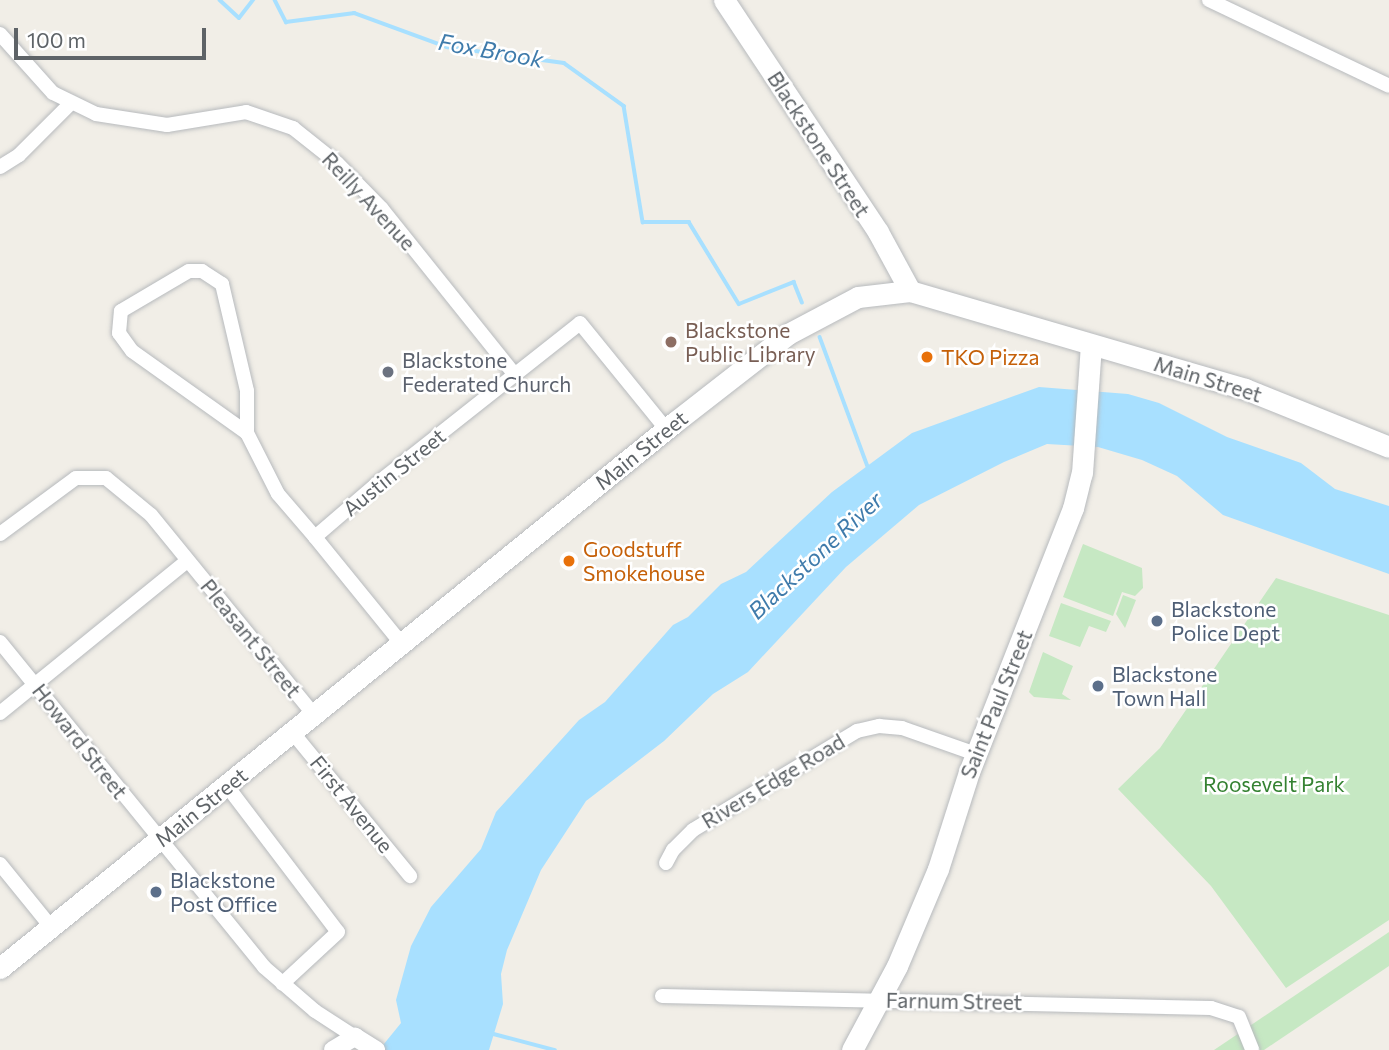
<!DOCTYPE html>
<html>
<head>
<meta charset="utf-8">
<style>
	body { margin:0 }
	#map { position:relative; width:1389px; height:1050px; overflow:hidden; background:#f1eee7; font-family:Commissioner,sans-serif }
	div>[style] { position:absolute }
	.green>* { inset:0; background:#c6e8c3 }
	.water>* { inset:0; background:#a8e0ff }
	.stream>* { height:3.5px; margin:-1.75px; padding:0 1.75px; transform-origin:1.75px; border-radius:1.75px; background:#a8e0ff }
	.roads { filter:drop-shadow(0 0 2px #b7babd) drop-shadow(0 0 2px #b7babd) }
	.minor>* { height:14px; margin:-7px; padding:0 7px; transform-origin:7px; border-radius:7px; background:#fff }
	.tertiary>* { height:18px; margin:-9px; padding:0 9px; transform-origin:9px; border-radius:9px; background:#fff }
	.secondary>* { height:21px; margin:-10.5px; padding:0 10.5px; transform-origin:10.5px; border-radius:10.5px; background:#fff }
	.dots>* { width:19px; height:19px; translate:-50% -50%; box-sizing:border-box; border:4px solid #fff; border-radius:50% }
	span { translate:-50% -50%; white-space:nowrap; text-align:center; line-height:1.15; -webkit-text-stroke:5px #fff; paint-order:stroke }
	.street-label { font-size:21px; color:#5e6367 }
	.education-label { font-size:21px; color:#785e54 }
	.left { translate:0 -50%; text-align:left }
	.food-label { font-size:21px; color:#c56008 }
	.worship-label { font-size:21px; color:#5b616d }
	.service-label { font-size:21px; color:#4e5e75 }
	.park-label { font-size:21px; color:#358232 }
	.water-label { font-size:23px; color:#3f7bab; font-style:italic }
	.scale { position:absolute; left:14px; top:28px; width:192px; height:32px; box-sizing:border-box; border:4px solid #5e6367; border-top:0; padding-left:9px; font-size:21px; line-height:24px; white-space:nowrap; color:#5e6367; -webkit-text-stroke:5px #fff; paint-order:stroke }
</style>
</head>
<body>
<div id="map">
	<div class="green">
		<i style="clip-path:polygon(1083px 544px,1142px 568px,1143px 588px,1135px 596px,1122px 592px,1113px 616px,1063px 597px)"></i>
		<i style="clip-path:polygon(1276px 578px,1389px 615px,1389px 920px,1286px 988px,1211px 886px,1118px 789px,1160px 748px)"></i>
		<i style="clip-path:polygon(1123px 595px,1136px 600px,1125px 628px,1116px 614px)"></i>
		<i style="clip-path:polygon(1061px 603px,1111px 621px,1106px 632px,1089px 626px,1080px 647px,1049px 636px)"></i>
		<i style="clip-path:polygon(1043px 652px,1073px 666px,1062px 694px,1071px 700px,1034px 697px,1029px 692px)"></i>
		<i style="clip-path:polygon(1389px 932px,1389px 966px,1264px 1050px,1214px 1050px)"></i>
	</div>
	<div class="water">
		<i style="clip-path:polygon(1039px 387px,1128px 394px,1159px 403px,1227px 437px,1301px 463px,1335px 489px,1389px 506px,1389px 574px,1223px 515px,1177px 476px,1142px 460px,1098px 447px,1047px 444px,1004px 462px,919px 505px,846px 567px,748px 672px,713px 694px,664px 741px,586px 801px,541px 870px,507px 950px,501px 974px,503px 1004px,489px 1050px,379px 1050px,401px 1023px,396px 1000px,411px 946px,431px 907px,481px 849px,496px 812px,579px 720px,605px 702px,673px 625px,688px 617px,721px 584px,746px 572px,832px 492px,912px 433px)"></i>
	</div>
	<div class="stream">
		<i style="left:220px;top:0;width:26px;rotate:43deg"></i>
		<i style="left:239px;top:18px;width:23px;rotate:-52deg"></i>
		<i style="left:275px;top:0;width:25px;rotate:63deg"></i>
		<i style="left:286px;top:22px;width:69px;rotate:-7.5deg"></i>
		<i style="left:354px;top:13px;width:99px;rotate:20.1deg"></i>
		<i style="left:447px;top:47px;width:118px;rotate:7.8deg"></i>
		<i style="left:564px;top:63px;width:74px;rotate:35.6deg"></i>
		<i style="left:624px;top:106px;width:118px;rotate:80.7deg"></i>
		<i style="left:643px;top:222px;width:46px"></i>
		<i style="left:689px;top:222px;width:96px;rotate:58.6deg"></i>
		<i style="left:739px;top:304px;width:59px;rotate:-21.8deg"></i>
		<i style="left:794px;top:282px;width:22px;rotate:68deg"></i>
		<i style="left:820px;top:337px;width:139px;rotate:69.7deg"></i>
		<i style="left:490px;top:1033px;width:67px;rotate:14.7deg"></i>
	</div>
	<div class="roads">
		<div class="minor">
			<i style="left:1209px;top:0;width:199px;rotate:25.5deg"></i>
			<i style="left:0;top:34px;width:79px;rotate:48.1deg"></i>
			<i style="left:53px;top:93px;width:48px;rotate:26deg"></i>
			<i style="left:96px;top:114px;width:72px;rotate:8.8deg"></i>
			<i style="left:167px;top:125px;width:80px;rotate:-9.3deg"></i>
			<i style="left:246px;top:112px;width:50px;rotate:18.8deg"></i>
			<i style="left:293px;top:128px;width:56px;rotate:38.5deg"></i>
			<i style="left:337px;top:163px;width:64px;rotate:45.6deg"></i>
			<i style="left:382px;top:209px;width:211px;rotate:51.3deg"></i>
			<i style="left:0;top:167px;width:22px;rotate:-32deg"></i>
			<i style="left:19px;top:155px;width:72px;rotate:-45deg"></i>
			<i style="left:247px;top:433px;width:141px;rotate:-144.5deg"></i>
			<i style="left:132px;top:351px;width:22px;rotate:-126deg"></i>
			<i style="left:119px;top:333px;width:22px;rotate:-85deg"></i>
			<i style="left:121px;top:311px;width:79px;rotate:-30.5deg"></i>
			<i style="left:189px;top:271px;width:13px"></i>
			<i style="left:202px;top:271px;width:24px;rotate:33deg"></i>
			<i style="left:222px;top:284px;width:110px;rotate:76.8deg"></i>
			<i style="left:247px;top:391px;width:42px;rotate:90deg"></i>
			<i style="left:247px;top:433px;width:68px;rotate:63.1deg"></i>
			<i style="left:278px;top:494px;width:57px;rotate:49.3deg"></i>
			<i style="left:0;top:534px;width:94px;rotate:-36.4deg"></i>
			<i style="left:76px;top:478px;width:30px"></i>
			<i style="left:106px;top:478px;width:58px;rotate:39.4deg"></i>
			<i style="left:151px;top:515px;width:258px;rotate:50.8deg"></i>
			<i style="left:0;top:642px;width:419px;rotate:50.9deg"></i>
			<i style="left:264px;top:967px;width:67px;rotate:40.8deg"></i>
			<i style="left:315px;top:1011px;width:48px;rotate:33deg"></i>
			<i style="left:401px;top:643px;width:136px;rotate:-129.1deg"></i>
			<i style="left:315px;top:537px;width:84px;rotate:-40.7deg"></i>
			<i style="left:379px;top:482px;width:256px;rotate:-38.3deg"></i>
			<i style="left:580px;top:323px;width:136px;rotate:50.9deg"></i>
			<i style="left:0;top:713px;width:241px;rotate:-39.1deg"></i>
			<i style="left:293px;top:733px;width:185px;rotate:50.7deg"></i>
			<i style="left:227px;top:786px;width:183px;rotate:52.8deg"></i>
			<i style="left:338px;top:932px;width:76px;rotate:137.1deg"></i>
			<i style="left:666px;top:863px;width:15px;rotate:-62deg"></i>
			<i style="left:673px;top:850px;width:28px;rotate:-45deg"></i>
			<i style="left:693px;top:830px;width:192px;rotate:-31.1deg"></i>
			<i style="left:857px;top:731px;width:23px;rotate:-13deg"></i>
			<i style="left:879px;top:726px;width:23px;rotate:5deg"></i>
			<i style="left:902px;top:728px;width:78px;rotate:19.4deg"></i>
			<i style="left:0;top:864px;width:81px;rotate:51deg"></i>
			<i style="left:662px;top:996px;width:549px;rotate:1.25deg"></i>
			<i style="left:1211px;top:1008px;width:29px;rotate:18deg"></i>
			<i style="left:1239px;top:1017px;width:35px;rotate:68deg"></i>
		</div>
		<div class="tertiary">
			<i style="left:333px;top:1050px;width:26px;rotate:-31deg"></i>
			<i style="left:355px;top:1037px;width:25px;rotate:32deg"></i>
		</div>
		<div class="secondary">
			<i style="left:724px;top:0;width:278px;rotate:56.4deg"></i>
			<i style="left:878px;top:232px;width:67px;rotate:61.5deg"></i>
			<i style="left:0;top:968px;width:868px;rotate:-38.97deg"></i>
			<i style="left:675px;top:422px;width:143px;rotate:-37.9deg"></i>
			<i style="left:788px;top:334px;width:79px;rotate:-27.9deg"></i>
			<i style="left:858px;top:297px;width:52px;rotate:-6.6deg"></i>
			<i style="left:910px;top:291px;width:349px;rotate:16.3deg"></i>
			<i style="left:1245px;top:389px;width:155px;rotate:21.9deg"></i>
			<i style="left:852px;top:1050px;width:95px;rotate:-61.8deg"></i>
			<i style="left:897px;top:966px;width:105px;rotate:-67.1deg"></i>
			<i style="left:938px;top:869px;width:102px;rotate:-72.3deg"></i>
			<i style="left:969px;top:772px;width:284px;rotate:-68.5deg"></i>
			<i style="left:1073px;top:508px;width:36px;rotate:-76deg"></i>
			<i style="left:1082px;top:473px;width:128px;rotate:-86deg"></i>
		</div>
	</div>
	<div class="dots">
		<i style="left:671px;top:342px;background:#8d6e63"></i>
		<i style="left:927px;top:357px;background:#e8710a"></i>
		<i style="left:388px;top:372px;background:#6b7280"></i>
		<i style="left:569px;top:561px;background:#e8710a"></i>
		<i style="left:1157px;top:621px;background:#5c6f8a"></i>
		<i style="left:1098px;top:686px;background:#5c6f8a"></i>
		<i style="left:156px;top:892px;background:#5c6f8a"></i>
	</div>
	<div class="street-label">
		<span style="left:819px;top:144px;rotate:57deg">Blackstone Street</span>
		<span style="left:369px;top:201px;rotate:47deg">Reilly Avenue</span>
		<span style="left:1208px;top:379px;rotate:17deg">Main Street</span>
		<span style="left:641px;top:450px;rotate:-39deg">Main Street</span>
		<span style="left:394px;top:472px;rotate:-39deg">Austin Street</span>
		<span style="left:251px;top:638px;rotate:51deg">Pleasant Street</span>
		<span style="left:996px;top:704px;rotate:-68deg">Saint Paul Street</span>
		<span style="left:80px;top:741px;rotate:52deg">Howard Street</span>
		<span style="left:773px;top:781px;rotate:-31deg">Rivers Edge Road</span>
		<span style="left:352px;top:804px;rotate:51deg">First Avenue</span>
		<span style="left:201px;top:807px;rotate:-39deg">Main Street</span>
		<span style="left:954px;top:1001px;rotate:1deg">Farnum Street</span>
	</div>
	<div class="education-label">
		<span class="left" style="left:685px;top:342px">Blackstone<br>Public Library</span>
	</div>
	<div class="food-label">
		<span class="left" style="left:941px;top:357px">TKO Pizza</span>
		<span class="left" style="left:583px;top:561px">Goodstuff<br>Smokehouse</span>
	</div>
	<div class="worship-label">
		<span class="left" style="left:402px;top:372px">Blackstone<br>Federated Church</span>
	</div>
	<div class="service-label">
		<span class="left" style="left:1171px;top:621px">Blackstone<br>Police Dept</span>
		<span class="left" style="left:1112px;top:686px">Blackstone<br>Town Hall</span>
		<span class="left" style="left:170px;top:892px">Blackstone<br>Post Office</span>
	</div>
	<div class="park-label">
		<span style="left:1274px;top:784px">Roosevelt Park</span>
	</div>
	<div class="water-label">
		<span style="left:491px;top:50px;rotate:10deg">Fox Brook</span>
		<span style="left:815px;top:555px;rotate:-43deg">Blackstone River</span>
	</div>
	<div class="scale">100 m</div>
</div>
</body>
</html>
